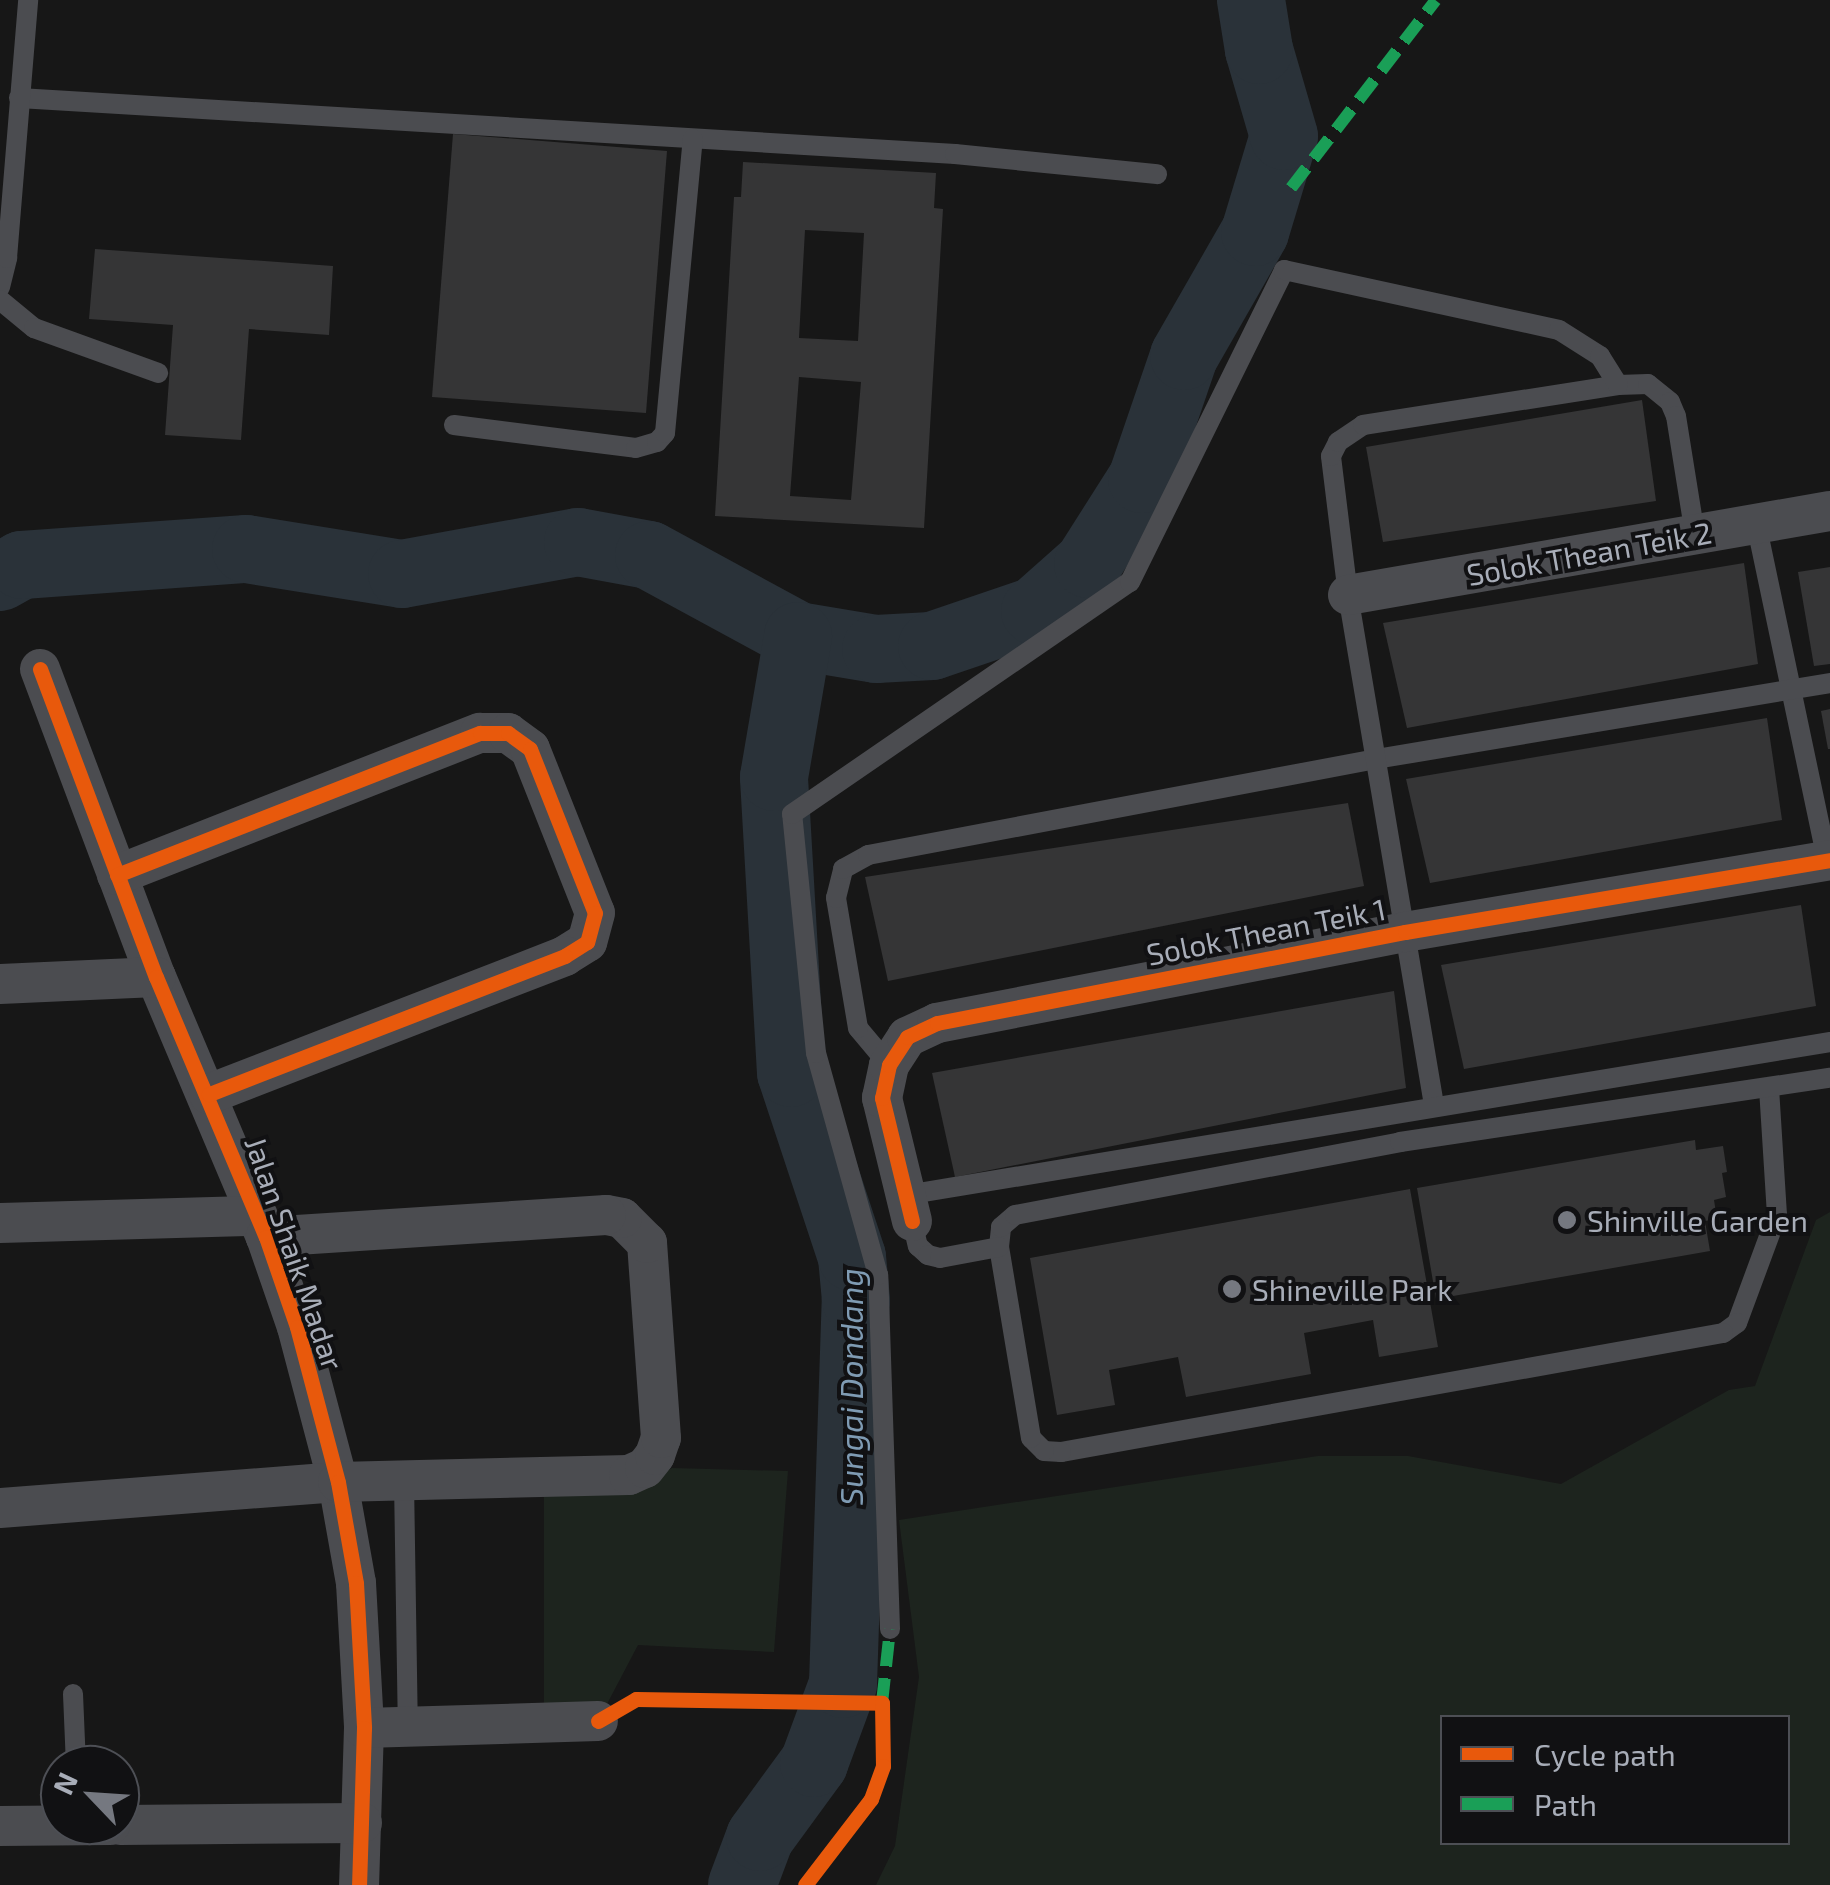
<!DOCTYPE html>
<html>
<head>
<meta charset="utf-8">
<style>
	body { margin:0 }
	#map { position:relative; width:1830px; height:1885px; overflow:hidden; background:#171717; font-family:"Exo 2",sans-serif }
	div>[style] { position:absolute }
	.green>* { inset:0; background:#1d241e }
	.river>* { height:68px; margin:-34px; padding:0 34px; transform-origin:34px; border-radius:34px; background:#2a3239 }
	.building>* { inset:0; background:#353536 }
	.lane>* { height:20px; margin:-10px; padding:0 10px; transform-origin:10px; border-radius:10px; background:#4b4c50 }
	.street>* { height:40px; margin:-20px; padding:0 20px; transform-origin:20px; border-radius:20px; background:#4b4c50 }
	.quiet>* { height:12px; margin-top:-6px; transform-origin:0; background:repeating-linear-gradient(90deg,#1a9f57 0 25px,transparent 0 37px) }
	.cycleway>* { height:15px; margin:-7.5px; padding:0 7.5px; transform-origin:7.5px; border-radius:7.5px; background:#e8590c }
	.dots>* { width:28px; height:28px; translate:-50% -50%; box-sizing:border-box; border:5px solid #111113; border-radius:50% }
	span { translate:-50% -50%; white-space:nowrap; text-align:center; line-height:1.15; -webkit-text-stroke:8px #111113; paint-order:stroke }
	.street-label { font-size:30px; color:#a8adb8 }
	.poi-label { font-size:30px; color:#a8adb8 }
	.left { translate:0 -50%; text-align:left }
	.water-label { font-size:32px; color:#7f9bb3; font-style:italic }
	.legend { position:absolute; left:1440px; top:1715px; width:350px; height:130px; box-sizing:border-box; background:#111113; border:2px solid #4d4f55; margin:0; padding:12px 18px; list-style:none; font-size:30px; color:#a8adb8 }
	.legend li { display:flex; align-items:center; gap:20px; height:50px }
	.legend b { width:50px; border:2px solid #4d4f55 }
	.north { position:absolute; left:40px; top:1745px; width:100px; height:100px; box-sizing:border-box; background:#111113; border:2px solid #4d4f55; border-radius:50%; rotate:295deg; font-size:28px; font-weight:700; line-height:40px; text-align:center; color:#a8adb8 }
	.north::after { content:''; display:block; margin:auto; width:35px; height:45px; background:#757880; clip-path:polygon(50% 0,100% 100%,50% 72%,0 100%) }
</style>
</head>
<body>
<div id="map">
	<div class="green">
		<i style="clip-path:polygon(evenodd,1830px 1212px,1830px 1885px,876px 1885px,895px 1846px,919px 1677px,899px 1520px,1318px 1456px,1408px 1456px,1561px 1484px,1729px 1390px,1755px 1386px,1816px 1220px,1830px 1212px,1442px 1718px,1788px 1718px,1788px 1842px,1442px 1842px,1442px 1718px)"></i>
		<i style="clip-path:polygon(672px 1468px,788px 1471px,774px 1652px,638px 1645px,607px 1704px,544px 1709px,544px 1493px,639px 1484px)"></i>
	</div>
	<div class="river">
		<i style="left:0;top:577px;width:25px;rotate:-29deg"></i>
		<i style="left:22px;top:565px;width:225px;rotate:-4.1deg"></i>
		<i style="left:246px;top:549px;width:158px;rotate:9.1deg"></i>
		<i style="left:402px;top:574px;width:179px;rotate:-10.3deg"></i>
		<i style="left:578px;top:542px;width:72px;rotate:10.4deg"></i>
		<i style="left:649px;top:555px;width:170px;rotate:28.5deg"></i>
		<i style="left:798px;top:636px;width:79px;rotate:9.5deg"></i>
		<i style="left:876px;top:649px;width:56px;rotate:-3.1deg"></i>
		<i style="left:932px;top:646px;width:109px;rotate:-18.8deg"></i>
		<i style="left:1035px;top:611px;width:71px;rotate:-41.6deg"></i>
		<i style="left:1088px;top:564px;width:101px;rotate:-57.6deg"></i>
		<i style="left:1142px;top:479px;width:130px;rotate:-71.1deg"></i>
		<i style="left:1184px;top:356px;width:143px;rotate:-60.2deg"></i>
		<i style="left:1255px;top:232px;width:100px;rotate:-73.2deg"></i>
		<i style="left:1284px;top:136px;width:90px;rotate:-106.2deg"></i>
		<i style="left:1259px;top:50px;width:51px;rotate:-99.1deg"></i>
		<i style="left:742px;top:1885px;width:51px;rotate:-69.4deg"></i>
		<i style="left:760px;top:1837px;width:92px;rotate:-53.9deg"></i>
		<i style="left:814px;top:1763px;width:84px;rotate:-69.8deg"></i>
		<i style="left:843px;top:1684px;width:384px;rotate:-88.1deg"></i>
		<i style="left:856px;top:1300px;width:43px;rotate:-95.3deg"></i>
		<i style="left:852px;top:1257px;width:194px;rotate:-108.3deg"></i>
		<i style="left:791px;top:1073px;width:296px;rotate:-93.3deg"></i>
		<i style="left:774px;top:777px;width:143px;rotate:-80.3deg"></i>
	</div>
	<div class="building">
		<i style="clip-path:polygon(453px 134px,667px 151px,646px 413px,432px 397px)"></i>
		<i style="clip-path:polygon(evenodd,743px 162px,936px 173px,934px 208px,943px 209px,924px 528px,715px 516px,734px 197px,741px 197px,743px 162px,805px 230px,864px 233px,858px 341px,799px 338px,805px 230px,743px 162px,799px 377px,861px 382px,851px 500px,790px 496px,799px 377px)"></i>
		<i style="clip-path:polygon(95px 249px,333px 266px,329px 335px,249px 329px,241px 440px,165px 435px,173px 325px,89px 319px)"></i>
		<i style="clip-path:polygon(1642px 400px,1656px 501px,1383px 542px,1366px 447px)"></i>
		<i style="clip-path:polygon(1744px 563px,1758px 664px,1407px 728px,1383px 623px)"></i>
		<i style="clip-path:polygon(1830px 567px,1830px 664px,1814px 666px,1798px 572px)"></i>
		<i style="clip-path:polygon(1830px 709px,1830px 749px,1828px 749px,1821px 711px)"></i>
		<i style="clip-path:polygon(1767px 718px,1782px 820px,1430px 883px,1406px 779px)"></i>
		<i style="clip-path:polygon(1348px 803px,1364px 886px,888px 981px,865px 877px)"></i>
		<i style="clip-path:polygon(1801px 905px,1816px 1006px,1464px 1069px,1441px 965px)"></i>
		<i style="clip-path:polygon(1394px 991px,1406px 1088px,955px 1177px,932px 1073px)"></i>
		<i style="clip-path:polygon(1695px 1140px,1696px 1150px,1723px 1146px,1727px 1172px,1722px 1173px,1726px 1197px,1714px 1200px,1717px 1219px,1705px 1221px,1710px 1251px,1436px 1299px,1417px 1188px)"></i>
		<i style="clip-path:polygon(1410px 1189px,1438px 1347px,1379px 1357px,1373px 1320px,1304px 1333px,1311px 1374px,1186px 1397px,1178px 1357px,1109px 1370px,1115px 1405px,1057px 1415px,1030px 1258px)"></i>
	</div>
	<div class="lane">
		<i style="left:19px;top:98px;width:938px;rotate:3.42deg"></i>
		<i style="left:955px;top:154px;width:203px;rotate:5.7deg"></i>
		<i style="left:0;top:287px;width:30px;rotate:-76deg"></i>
		<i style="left:7px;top:258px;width:259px;rotate:-85.3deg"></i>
		<i style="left:0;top:300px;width:44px;rotate:39.5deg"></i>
		<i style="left:34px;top:328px;width:132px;rotate:19.9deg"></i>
		<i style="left:454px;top:425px;width:183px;rotate:7.2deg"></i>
		<i style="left:636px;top:448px;width:22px;rotate:-16deg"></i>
		<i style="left:657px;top:442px;width:12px;rotate:-48deg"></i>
		<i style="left:665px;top:433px;width:295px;rotate:-84.6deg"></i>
		<i style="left:1756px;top:523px;width:349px;rotate:78.1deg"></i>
		<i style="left:889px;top:1065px;width:48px;rotate:-130deg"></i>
		<i style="left:858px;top:1028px;width:132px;rotate:-99.6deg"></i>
		<i style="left:836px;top:898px;width:30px;rotate:-76deg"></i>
		<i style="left:843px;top:869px;width:29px;rotate:-29deg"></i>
		<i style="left:868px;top:855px;width:517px;rotate:-10.7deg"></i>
		<i style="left:1376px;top:759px;width:460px;rotate:-9.5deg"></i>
		<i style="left:1769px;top:1088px;width:127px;rotate:86.4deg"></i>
		<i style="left:1777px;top:1215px;width:115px;rotate:110.3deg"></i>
		<i style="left:1737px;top:1323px;width:17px;rotate:144deg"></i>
		<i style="left:1723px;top:1333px;width:673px;rotate:169.81deg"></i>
		<i style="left:1061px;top:1452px;width:17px;rotate:-177deg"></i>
		<i style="left:1044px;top:1451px;width:18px;rotate:-135deg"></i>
		<i style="left:1031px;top:1438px;width:194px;rotate:-99.5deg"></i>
		<i style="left:999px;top:1247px;width:20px;rotate:-84deg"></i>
		<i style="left:1001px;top:1227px;width:18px;rotate:-41deg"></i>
		<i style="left:1015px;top:1215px;width:392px;rotate:-10.7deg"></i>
		<i style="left:1400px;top:1142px;width:435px;rotate:-8.5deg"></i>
		<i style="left:1434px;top:1105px;width:517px;rotate:-99.57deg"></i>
		<i style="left:1348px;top:595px;width:140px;rotate:-97deg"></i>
		<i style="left:1331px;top:456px;width:16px;rotate:-63deg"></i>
		<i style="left:1338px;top:442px;width:30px;rotate:-34deg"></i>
		<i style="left:1363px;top:425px;width:258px;rotate:-8.9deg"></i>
		<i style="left:1618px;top:385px;width:30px;rotate:-2deg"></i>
		<i style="left:1648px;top:384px;width:28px;rotate:39deg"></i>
		<i style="left:1670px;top:402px;width:15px;rotate:67deg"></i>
		<i style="left:1676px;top:416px;width:120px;rotate:80.9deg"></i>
		<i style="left:906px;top:1195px;width:937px;rotate:-9.4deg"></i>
		<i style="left:912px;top:1221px;width:26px;rotate:77deg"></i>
		<i style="left:918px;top:1246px;width:13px;rotate:42deg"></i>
		<i style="left:928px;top:1255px;width:12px;rotate:14deg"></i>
		<i style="left:940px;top:1258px;width:60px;rotate:-10.6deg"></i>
		<i style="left:404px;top:1481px;width:246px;rotate:89.1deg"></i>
		<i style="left:890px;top:1629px;width:354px;rotate:-91.9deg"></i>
		<i style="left:878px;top:1275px;width:230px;rotate:-105.6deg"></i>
		<i style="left:816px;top:1053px;width:240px;rotate:-95.7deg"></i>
		<i style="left:792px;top:814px;width:410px;rotate:-34.5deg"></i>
		<i style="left:1130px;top:582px;width:348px;rotate:-63.7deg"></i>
		<i style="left:1284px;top:270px;width:281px;rotate:12.3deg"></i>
		<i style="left:1559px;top:330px;width:49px;rotate:32.4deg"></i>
		<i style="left:1600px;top:356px;width:34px;rotate:58deg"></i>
		<i style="left:73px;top:1694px;width:71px;rotate:87.6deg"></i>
	</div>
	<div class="street">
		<i style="left:1348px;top:595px;width:489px;rotate:-9.9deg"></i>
		<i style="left:40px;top:669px;width:329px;rotate:69.4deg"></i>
		<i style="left:156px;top:977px;width:282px;rotate:67.1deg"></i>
		<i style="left:266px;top:1237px;width:95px;rotate:71deg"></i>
		<i style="left:297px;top:1327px;width:160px;rotate:75.2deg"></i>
		<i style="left:338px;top:1482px;width:103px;rotate:79.9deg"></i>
		<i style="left:356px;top:1583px;width:145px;rotate:86.8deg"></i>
		<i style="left:364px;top:1728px;width:157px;rotate:91.8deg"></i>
		<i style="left:117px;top:875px;width:390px;rotate:-21.4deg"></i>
		<i style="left:480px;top:733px;width:28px"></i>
		<i style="left:508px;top:733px;width:27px;rotate:36deg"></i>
		<i style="left:530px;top:749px;width:176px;rotate:68.4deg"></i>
		<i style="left:595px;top:913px;width:30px;rotate:105deg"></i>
		<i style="left:587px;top:942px;width:26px;rotate:148deg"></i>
		<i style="left:565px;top:956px;width:382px;rotate:158.8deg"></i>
		<i style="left:0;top:984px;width:156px;rotate:-2.6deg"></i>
		<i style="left:912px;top:1221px;width:127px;rotate:-103.7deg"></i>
		<i style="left:882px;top:1098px;width:34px;rotate:-78deg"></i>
		<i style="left:889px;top:1065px;width:33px;rotate:-57deg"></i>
		<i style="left:907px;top:1037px;width:33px;rotate:-25deg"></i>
		<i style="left:937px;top:1023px;width:477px;rotate:-11deg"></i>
		<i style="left:1405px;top:932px;width:431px;rotate:-9.6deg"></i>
		<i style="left:0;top:1223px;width:258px;rotate:-1.6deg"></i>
		<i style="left:0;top:1508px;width:339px;rotate:-4.4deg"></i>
		<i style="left:338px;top:1482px;width:291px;rotate:-1.4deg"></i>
		<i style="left:629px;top:1475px;width:17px;rotate:-24deg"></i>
		<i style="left:645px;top:1468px;width:16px;rotate:-52deg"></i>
		<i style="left:655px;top:1455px;width:18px;rotate:-71deg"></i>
		<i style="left:661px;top:1438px;width:196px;rotate:-94.1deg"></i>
		<i style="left:647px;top:1243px;width:35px;rotate:-135deg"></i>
		<i style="left:622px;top:1218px;width:16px;rotate:-169deg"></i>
		<i style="left:606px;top:1215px;width:341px;rotate:176.3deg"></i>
		<i style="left:364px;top:1728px;width:234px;rotate:-1.7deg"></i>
		<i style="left:120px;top:1825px;width:242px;rotate:-0.5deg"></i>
		<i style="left:0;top:1826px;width:110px;rotate:-0.5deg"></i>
	</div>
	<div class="quiet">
		<i style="left:1291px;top:188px;width:237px;rotate:-52.4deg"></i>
		<i style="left:882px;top:1703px;width:74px;rotate:-83.8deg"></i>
	</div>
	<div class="cycleway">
		<i style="left:40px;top:669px;width:329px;rotate:69.4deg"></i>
		<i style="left:156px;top:977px;width:282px;rotate:67.1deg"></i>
		<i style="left:266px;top:1237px;width:95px;rotate:71deg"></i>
		<i style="left:297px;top:1327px;width:160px;rotate:75.2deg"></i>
		<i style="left:338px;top:1482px;width:103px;rotate:79.9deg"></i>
		<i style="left:356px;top:1583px;width:145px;rotate:86.8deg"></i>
		<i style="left:364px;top:1728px;width:157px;rotate:91.8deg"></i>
		<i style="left:117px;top:875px;width:390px;rotate:-21.4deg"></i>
		<i style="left:480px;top:733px;width:28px"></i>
		<i style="left:508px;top:733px;width:27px;rotate:36deg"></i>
		<i style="left:530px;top:749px;width:176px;rotate:68.4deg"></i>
		<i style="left:595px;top:913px;width:30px;rotate:105deg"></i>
		<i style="left:587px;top:942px;width:26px;rotate:148deg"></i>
		<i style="left:565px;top:956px;width:382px;rotate:158.8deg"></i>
		<i style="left:912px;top:1221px;width:127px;rotate:-103.7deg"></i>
		<i style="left:882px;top:1098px;width:34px;rotate:-78deg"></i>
		<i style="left:889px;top:1065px;width:33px;rotate:-57deg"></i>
		<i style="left:907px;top:1037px;width:33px;rotate:-25deg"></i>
		<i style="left:937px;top:1023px;width:477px;rotate:-11deg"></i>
		<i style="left:1405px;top:932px;width:431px;rotate:-9.6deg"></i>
		<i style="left:598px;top:1721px;width:44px;rotate:-30.1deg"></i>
		<i style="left:636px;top:1699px;width:246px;rotate:0.9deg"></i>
		<i style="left:882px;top:1703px;width:63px;rotate:89.1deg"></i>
		<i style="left:883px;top:1766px;width:35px;rotate:110deg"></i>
		<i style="left:871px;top:1799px;width:108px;rotate:127.5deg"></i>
	</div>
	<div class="dots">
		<i style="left:1567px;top:1220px;background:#757880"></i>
		<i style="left:1232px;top:1289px;background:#757880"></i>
	</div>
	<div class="street-label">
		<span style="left:1589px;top:553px;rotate:-10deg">Solok Thean Teik 2</span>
		<span style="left:1266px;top:931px;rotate:-11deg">Solok Thean Teik 1</span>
		<span style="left:295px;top:1253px;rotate:71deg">Jalan Shaik Madar</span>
	</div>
	<div class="poi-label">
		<span class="left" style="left:1587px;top:1220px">Shinville Garden</span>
		<span class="left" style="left:1252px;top:1289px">Shineville Park</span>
	</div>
	<div class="water-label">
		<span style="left:850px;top:1387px;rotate:-90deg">Sungai Dondang</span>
	</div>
	<ul class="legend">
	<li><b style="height:12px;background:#e8590c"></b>Cycle path</li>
	<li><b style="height:12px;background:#1a9f57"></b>Path</li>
	</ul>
	<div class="north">N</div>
</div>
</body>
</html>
